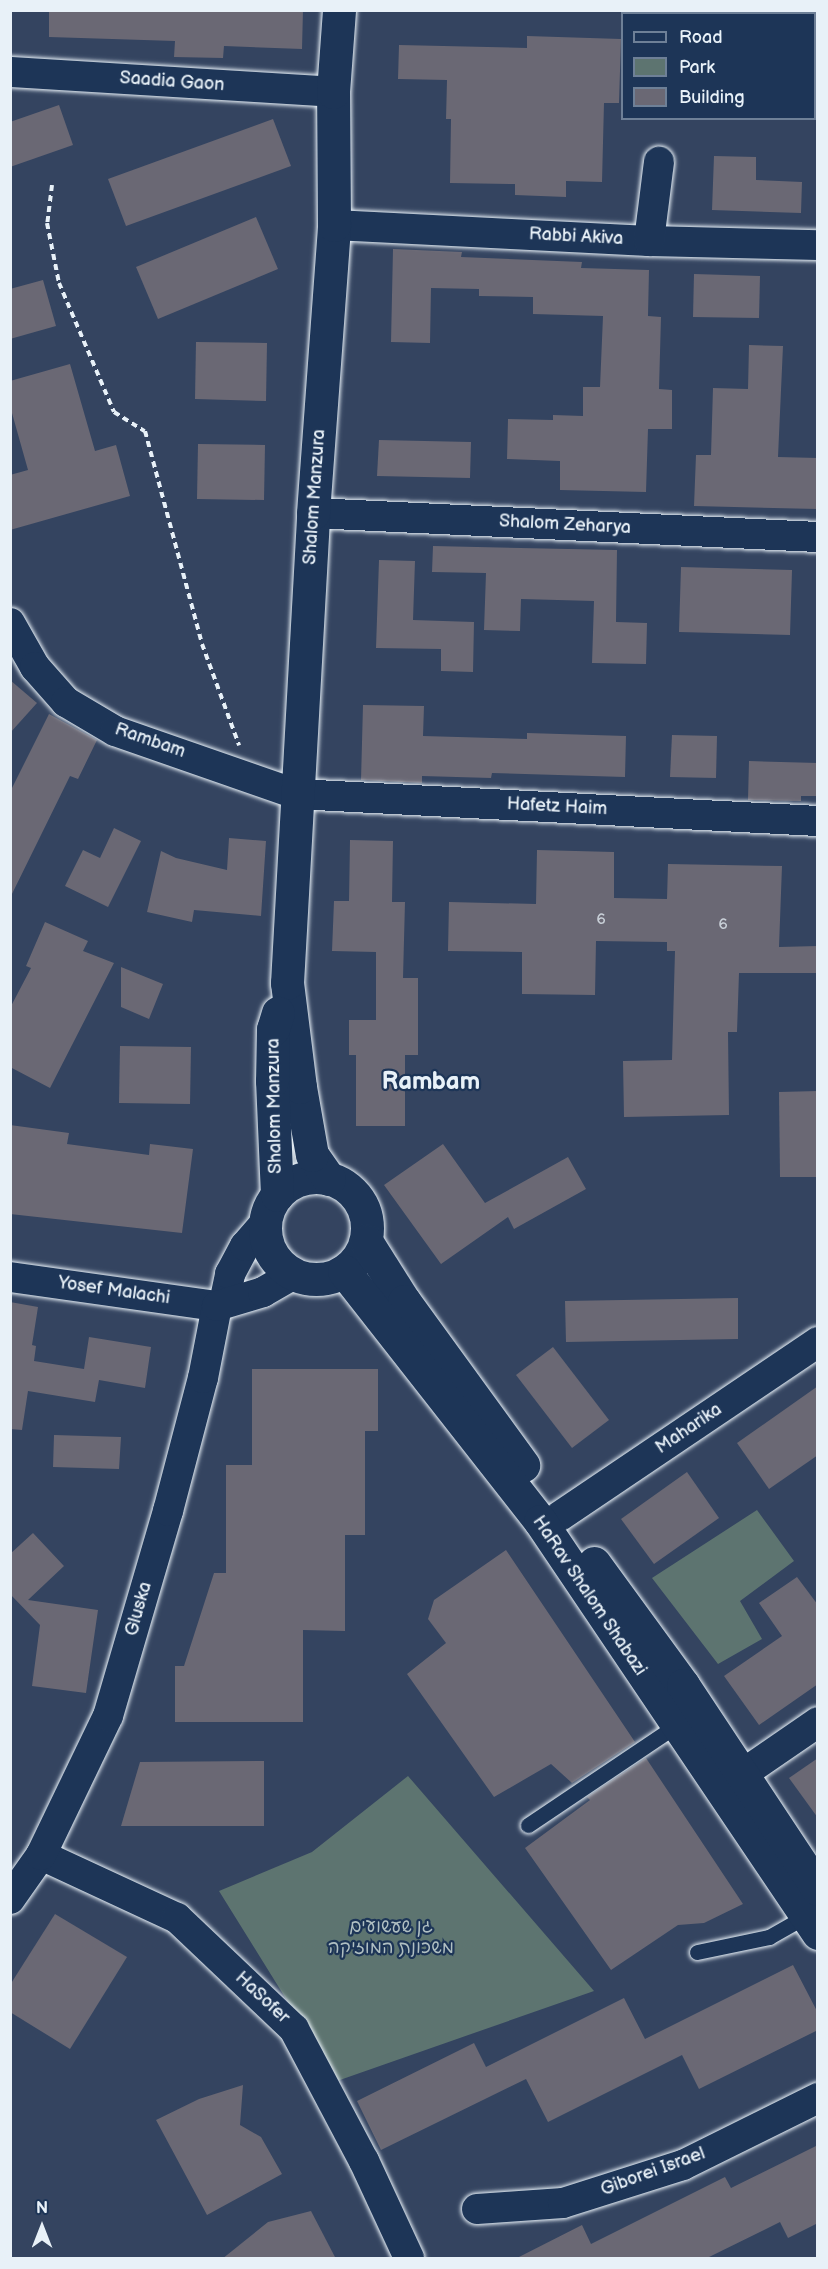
<!DOCTYPE html>
<html>
<head>
<meta charset="utf-8">
<style>
	body { margin:0 }
	#map { position:relative; width:828px; height:2269px; overflow:hidden; background:#344460; font-family:"Balsamiq Sans","Playpen Sans Hebrew",sans-serif }
	div>[style] { position:absolute }
	.green>* { inset:0; background:#5d7470 }
	.building>* { inset:0; background:#6a6874 }
	.path>* { height:4px; margin-top:-2px; transform-origin:0; background:repeating-linear-gradient(90deg,#e8f1f8 0 6px,transparent 0 10.5px) }
	.roads { filter:drop-shadow(0 0 2px #e8f1f8) drop-shadow(0 0 2px #e8f1f8) }
	.service>* { height:15px; margin:-7.5px; padding:0 7.5px; transform-origin:7.5px; border-radius:7.5px; background:#1d3557 }
	.minor>* { height:30px; margin:-15px; padding:0 15px; transform-origin:15px; border-radius:15px; background:#1d3557 }
	.tertiary>* { height:33px; margin:-16.5px; padding:0 16.5px; transform-origin:16.5px; border-radius:16.5px; background:#1d3557 }
	.tertiary>.ring { margin:-16.5px; padding:0; box-sizing:content-box; background:none; border:33px solid #1d3557; border-radius:50% }
	span { translate:-50% -50%; white-space:nowrap; text-align:center; line-height:1.15; -webkit-text-stroke:4.5px #1d3557; paint-order:stroke }
	.number-label { font-size:15px; color:#c8cfd7 }
	.number-label span { -webkit-text-stroke-width:0 }
	.street-label { font-size:18px; color:#e8f1f8 }
	.park-label { font-size:18px; color:#b0bfc2 }
	.district-label { font-size:24px; color:#e8f1f8; font-weight:700 }
	.frame { position:absolute; inset:0; border:12px solid #e8f1f8; pointer-events:none }
	.legend { position:absolute; left:621px; top:12px; width:195px; height:108px; box-sizing:border-box; background:#1d3557; border:2px solid #6e8097; margin:0; padding:8px 10px; list-style:none; font-size:18px; color:#e8f1f8 }
	.legend li { display:flex; align-items:center; gap:12px; height:30px }
	.legend b { width:30px; border:2px solid #6e8097 }
	.north { position:absolute; left:12px; top:2197px; width:60px; height:60px; -webkit-text-stroke:4px #1d3557; paint-order:stroke; rotate:0deg; font-size:16px; font-weight:700; line-height:24px; text-align:center; color:#e8f1f8 }
	.north::after { content:''; display:block; margin:auto; width:21px; height:27px; background:#e8f1f8; clip-path:polygon(50% 0,100% 100%,50% 72%,0 100%) }
</style>
</head>
<body>
<div id="map">
	<div class="green">
		<i style="clip-path:polygon(757px 1510px,794px 1561px,740px 1601px,762px 1639px,718px 1664px,652px 1578px)"></i>
		<i style="clip-path:polygon(408px 1776px,594px 1991px,337px 2081px,219px 1891px,312px 1852px)"></i>
	</div>
	<div class="building">
		<i style="clip-path:polygon(49px 10px,303px 10px,302px 49px,224px 46px,223px 58px,174px 57px,175px 41px,49px 37px)"></i>
		<i style="clip-path:polygon(527px 36px,621px 39px,619px 103px,604px 103px,602px 182px,566px 181px,566px 197px,515px 195px,515px 184px,450px 183px,451px 119px,446px 119px,447px 80px,398px 79px,399px 45px,527px 48px)"></i>
		<i style="clip-path:polygon(59px 105px,73px 145px,10px 167px,10px 122px)"></i>
		<i style="clip-path:polygon(273px 119px,291px 166px,126px 226px,108px 179px)"></i>
		<i style="clip-path:polygon(714px 156px,756px 157px,756px 180px,802px 182px,801px 213px,712px 210px)"></i>
		<i style="clip-path:polygon(256px 217px,278px 269px,158px 319px,136px 267px)"></i>
		<i style="clip-path:polygon(393px 249px,462px 252px,461px 257px,582px 262px,581px 268px,649px 270px,648px 316px,661px 317px,659px 389px,672px 390px,672px 429px,648px 429px,646px 492px,560px 490px,560px 461px,507px 459px,508px 419px,553px 420px,553px 415px,583px 416px,583px 387px,600px 387px,603px 316px,533px 314px,533px 297px,479px 296px,479px 289px,431px 288px,430px 343px,391px 342px)"></i>
		<i style="clip-path:polygon(694px 274px,760px 276px,759px 318px,693px 317px)"></i>
		<i style="clip-path:polygon(43px 280px,56px 326px,10px 339px,10px 289px)"></i>
		<i style="clip-path:polygon(196px 342px,267px 343px,266px 401px,195px 399px)"></i>
		<i style="clip-path:polygon(749px 345px,783px 346px,778px 457px,818px 458px,818px 509px,694px 506px,696px 455px,711px 455px,713px 388px,748px 389px)"></i>
		<i style="clip-path:polygon(70px 364px,95px 451px,116px 445px,130px 496px,10px 530px,10px 475px,28px 470px,10px 406px,10px 381px)"></i>
		<i style="clip-path:polygon(379px 440px,471px 442px,470px 478px,377px 476px)"></i>
		<i style="clip-path:polygon(198px 444px,265px 445px,264px 500px,197px 499px)"></i>
		<i style="clip-path:polygon(433px 546px,617px 550px,616px 622px,647px 623px,646px 664px,592px 663px,594px 601px,521px 599px,520px 631px,484px 630px,486px 573px,432px 572px)"></i>
		<i style="clip-path:polygon(379px 560px,415px 561px,413px 620px,474px 622px,473px 672px,441px 671px,441px 649px,376px 648px)"></i>
		<i style="clip-path:polygon(681px 567px,792px 570px,790px 635px,679px 632px)"></i>
		<i style="clip-path:polygon(10px 680px,37px 703px,10px 733px)"></i>
		<i style="clip-path:polygon(363px 705px,424px 706px,423px 736px,527px 739px,527px 733px,626px 736px,625px 777px,492px 773px,491px 778px,422px 776px,422px 783px,361px 780px)"></i>
		<i style="clip-path:polygon(49px 714px,97px 740px,78px 779px,70px 776px,10px 898px,10px 792px)"></i>
		<i style="clip-path:polygon(672px 735px,717px 736px,716px 778px,670px 777px)"></i>
		<i style="clip-path:polygon(749px 761px,818px 763px,818px 796px,801px 796px,801px 801px,748px 800px)"></i>
		<i style="clip-path:polygon(114px 828px,141px 841px,108px 907px,65px 886px,83px 850px,100px 858px)"></i>
		<i style="clip-path:polygon(229px 838px,266px 841px,261px 916px,194px 910px,192px 922px,147px 912px,161px 851px,176px 858px,227px 870px)"></i>
		<i style="clip-path:polygon(350px 840px,393px 841px,392px 902px,405px 902px,403px 978px,418px 978px,418px 1055px,405px 1055px,405px 1126px,356px 1126px,356px 1055px,349px 1055px,349px 1020px,376px 1020px,376px 952px,332px 951px,334px 901px,349px 901px)"></i>
		<i style="clip-path:polygon(537px 850px,614px 852px,614px 898px,667px 899px,668px 864px,782px 866px,779px 947px,818px 946px,818px 973px,739px 973px,737px 1032px,728px 1032px,729px 1115px,624px 1117px,623px 1061px,672px 1060px,675px 951px,667px 951px,667px 942px,596px 941px,595px 995px,522px 994px,522px 952px,448px 951px,449px 902px,536px 904px)"></i>
		<i style="clip-path:polygon(45px 922px,88px 941px,83px 951px,114px 963px,50px 1088px,10px 1067px,10px 1008px,31px 968px,26px 966px)"></i>
		<i style="clip-path:polygon(121px 967px,163px 984px,149px 1019px,121px 1007px)"></i>
		<i style="clip-path:polygon(120px 1046px,191px 1047px,190px 1104px,119px 1103px)"></i>
		<i style="clip-path:polygon(818px 1091px,818px 1177px,780px 1177px,779px 1092px)"></i>
		<i style="clip-path:polygon(10px 1125px,69px 1133px,67px 1144px,149px 1155px,150px 1144px,193px 1149px,182px 1233px,10px 1214px)"></i>
		<i style="clip-path:polygon(443px 1144px,485px 1203px,568px 1157px,586px 1189px,514px 1229px,508px 1217px,441px 1264px,384px 1185px)"></i>
		<i style="clip-path:polygon(738px 1298px,738px 1339px,566px 1342px,565px 1301px)"></i>
		<i style="clip-path:polygon(10px 1302px,38px 1307px,32px 1345px,36px 1346px,34px 1361px,84px 1369px,89px 1337px,151px 1347px,145px 1388px,99px 1380px,95px 1402px,28px 1391px,22px 1430px,10px 1429px)"></i>
		<i style="clip-path:polygon(553px 1347px,609px 1420px,572px 1448px,516px 1375px)"></i>
		<i style="clip-path:polygon(252px 1369px,378px 1369px,378px 1431px,365px 1431px,365px 1535px,345px 1535px,345px 1631px,303px 1630px,303px 1722px,175px 1722px,175px 1666px,184px 1666px,214px 1573px,226px 1573px,226px 1465px,252px 1465px)"></i>
		<i style="clip-path:polygon(818px 1386px,818px 1455px,769px 1489px,737px 1443px)"></i>
		<i style="clip-path:polygon(54px 1435px,121px 1437px,119px 1469px,53px 1467px)"></i>
		<i style="clip-path:polygon(687px 1472px,719px 1518px,654px 1564px,621px 1519px)"></i>
		<i style="clip-path:polygon(33px 1533px,64px 1566px,28px 1600px,98px 1610px,86px 1693px,32px 1686px,40px 1625px,10px 1594px,10px 1554px)"></i>
		<i style="clip-path:polygon(506px 1550px,635px 1742px,572px 1783px,551px 1764px,494px 1797px,407px 1674px,446px 1643px,428px 1619px,434px 1600px)"></i>
		<i style="clip-path:polygon(797px 1577px,818px 1605px,818px 1684px,759px 1725px,724px 1676px,782px 1636px,759px 1603px)"></i>
		<i style="clip-path:polygon(646px 1758px,743px 1904px,704px 1923px,678px 1925px,611px 1970px,525px 1848px,590px 1800px,587px 1797px)"></i>
		<i style="clip-path:polygon(818px 1758px,818px 1818px,789px 1778px)"></i>
		<i style="clip-path:polygon(264px 1761px,264px 1826px,121px 1826px,140px 1762px)"></i>
		<i style="clip-path:polygon(55px 1914px,127px 1957px,70px 2049px,10px 2012px,10px 1985px)"></i>
		<i style="clip-path:polygon(793px 1965px,818px 2013px,818px 2030px,699px 2089px,682px 2055px,548px 2122px,526px 2079px,381px 2150px,357px 2101px,474px 2043px,486px 2067px,624px 1998px,645px 2039px)"></i>
		<i style="clip-path:polygon(243px 2085px,240px 2125px,261px 2137px,282px 2174px,207px 2215px,156px 2120px,199px 2099px)"></i>
		<i style="clip-path:polygon(818px 2145px,818px 2223px,788px 2238px,780px 2222px,705px 2259px,515px 2259px,582px 2225px,591px 2244px,725px 2177px,731px 2188px)"></i>
		<i style="clip-path:polygon(311px 2211px,336px 2259px,222px 2259px,268px 2222px)"></i>
	</div>
	<div class="path">
		<i style="left:52px;top:185px;width:38px;rotate:97deg"></i>
		<i style="left:47px;top:223px;width:61px;rotate:78.7deg"></i>
		<i style="left:59px;top:283px;width:140px;rotate:66.9deg"></i>
		<i style="left:114px;top:412px;width:36px;rotate:32deg"></i>
		<i style="left:145px;top:431px;width:220px;rotate:75deg"></i>
		<i style="left:202px;top:644px;width:108px;rotate:69.9deg"></i>
	</div>
	<div class="roads">
		<div class="service">
			<i style="left:528px;top:1825px;width:179px;rotate:-33.9deg"></i>
			<i style="left:697px;top:1952px;width:74px;rotate:-11.8deg"></i>
			<i style="left:769px;top:1937px;width:43px;rotate:-29.6deg"></i>
		</div>
		<div class="minor">
			<i style="left:10px;top:72px;width:324px;rotate:3.5deg"></i>
			<i style="left:334px;top:225px;width:315px;rotate:2.9deg"></i>
			<i style="left:649px;top:241px;width:169px;rotate:1.4deg"></i>
			<i style="left:649px;top:241px;width:80px;rotate:-82.8deg"></i>
			<i style="left:313px;top:513px;width:506px;rotate:2.72deg"></i>
			<i style="left:10px;top:623px;width:51px;rotate:60.4deg"></i>
			<i style="left:35px;top:667px;width:47px;rotate:48.5deg"></i>
			<i style="left:66px;top:702px;width:57px;rotate:30.6deg"></i>
			<i style="left:115px;top:731px;width:192px;rotate:19.2deg"></i>
			<i style="left:296px;top:794px;width:523px;rotate:2.96deg"></i>
			<i style="left:10px;top:1277px;width:209px;rotate:8deg"></i>
			<i style="left:224px;top:1303px;width:30px;rotate:-78deg"></i>
			<i style="left:230px;top:1274px;width:32px;rotate:-62deg"></i>
			<i style="left:245px;top:1246px;width:32px;rotate:-49deg"></i>
			<i style="left:560px;top:1516px;width:311px;rotate:-34deg"></i>
			<i style="left:741px;top:1775px;width:93px;rotate:-34.5deg"></i>
			<i style="left:41px;top:1855px;width:150px;rotate:24.9deg"></i>
			<i style="left:177px;top:1918px;width:161px;rotate:43.5deg"></i>
			<i style="left:294px;top:2029px;width:149px;rotate:62.1deg"></i>
			<i style="left:364px;top:2161px;width:107px;rotate:65.1deg"></i>
			<i style="left:10px;top:1899px;width:54px;rotate:-54.8deg"></i>
			<i style="left:41px;top:1855px;width:154px;rotate:-64.3deg"></i>
			<i style="left:108px;top:1716px;width:214px;rotate:-73.7deg"></i>
			<i style="left:168px;top:1511px;width:138px;rotate:-75.3deg"></i>
			<i style="left:203px;top:1378px;width:73px;rotate:-79deg"></i>
			<i style="left:217px;top:1306px;width:48px;rotate:-16.9deg"></i>
			<i style="left:263px;top:1292px;width:36px;rotate:-30deg"></i>
			<i style="left:477px;top:2209px;width:86px;rotate:-4deg"></i>
			<i style="left:563px;top:2203px;width:126px;rotate:-17.6deg"></i>
			<i style="left:683px;top:2165px;width:151px;rotate:-26.4deg"></i>
		</div>
		<div class="tertiary">
			<i class="ring" style="left:265px;top:1177px;width:69px;height:69px"></i>
			<i style="left:329px;top:1179px;width:29px;rotate:-125deg"></i>
			<i style="left:312px;top:1155px;width:69px;rotate:-100deg"></i>
			<i style="left:300px;top:1087px;width:105px;rotate:-97.1deg"></i>
			<i style="left:287px;top:983px;width:471px;rotate:-86.8deg"></i>
			<i style="left:313px;top:513px;width:289px;rotate:-85.8deg"></i>
			<i style="left:334px;top:225px;width:133px;rotate:-90.4deg"></i>
			<i style="left:333px;top:92px;width:82px;rotate:-85.8deg"></i>
			<i style="left:277px;top:1195px;width:114px;rotate:-92.5deg"></i>
			<i style="left:272px;top:1081px;width:52px;rotate:-88.9deg"></i>
			<i style="left:273px;top:1029px;width:17px;rotate:-73deg"></i>
			<i style="left:366px;top:1241px;width:71px;rotate:57.7deg"></i>
			<i style="left:404px;top:1301px;width:203px;rotate:54deg"></i>
			<i style="left:344px;top:1271px;width:318px;rotate:51.9deg"></i>
			<i style="left:540px;top:1521px;width:497px;rotate:56deg"></i>
			<i style="left:594px;top:1563px;width:151px;rotate:53.9deg"></i>
			<i style="left:683px;top:1685px;width:245px;rotate:56.5deg"></i>
		</div>
	</div>
	<div class="number-label">
		<span style="left:601px;top:920px">6</span>
		<span style="left:723px;top:925px">6</span>
	</div>
	<div class="street-label">
		<span style="left:172px;top:82px;rotate:4deg">Saadia Gaon</span>
		<span style="left:576px;top:237px;rotate:3deg">Rabbi Akiva</span>
		<span style="left:315px;top:497px;rotate:-86deg">Shalom Manzura</span>
		<span style="left:565px;top:525px;rotate:3deg">Shalom Zeharya</span>
		<span style="left:150px;top:741px;rotate:19deg">Rambam</span>
		<span style="left:557px;top:807px;rotate:3deg">Hafetz Haim</span>
		<span style="left:275px;top:1106px;rotate:-91deg">Shalom Manzura</span>
		<span style="left:114px;top:1291px;rotate:8deg">Yosef Malachi</span>
		<span style="left:689px;top:1429px;rotate:-34deg">Maharika</span>
		<span style="left:589px;top:1596px;rotate:56deg">HaRav Shalom Shabazi</span>
		<span style="left:139px;top:1609px;rotate:-74deg">Gluska</span>
		<span style="left:262px;top:1998px;rotate:43deg">HaSofer</span>
		<span style="left:653px;top:2172px;rotate:-20deg">Giborei Israel</span>
	</div>
	<div class="park-label">
		<span style="left:391px;top:1938px">גן שעשועים<br>משכונת המוזיקה</span>
	</div>
	<div class="district-label">
		<span style="left:431px;top:1082px">Rambam</span>
	</div>
	<div class="frame"></div>
	<ul class="legend">
	<li><b style="height:8px;background:#1d3557"></b>Road</li>
	<li><b style="height:16px;background:#5d7470"></b>Park</li>
	<li><b style="height:16px;background:#6a6874"></b>Building</li>
	</ul>
	<div class="north">N</div>
</div>
</body>
</html>
